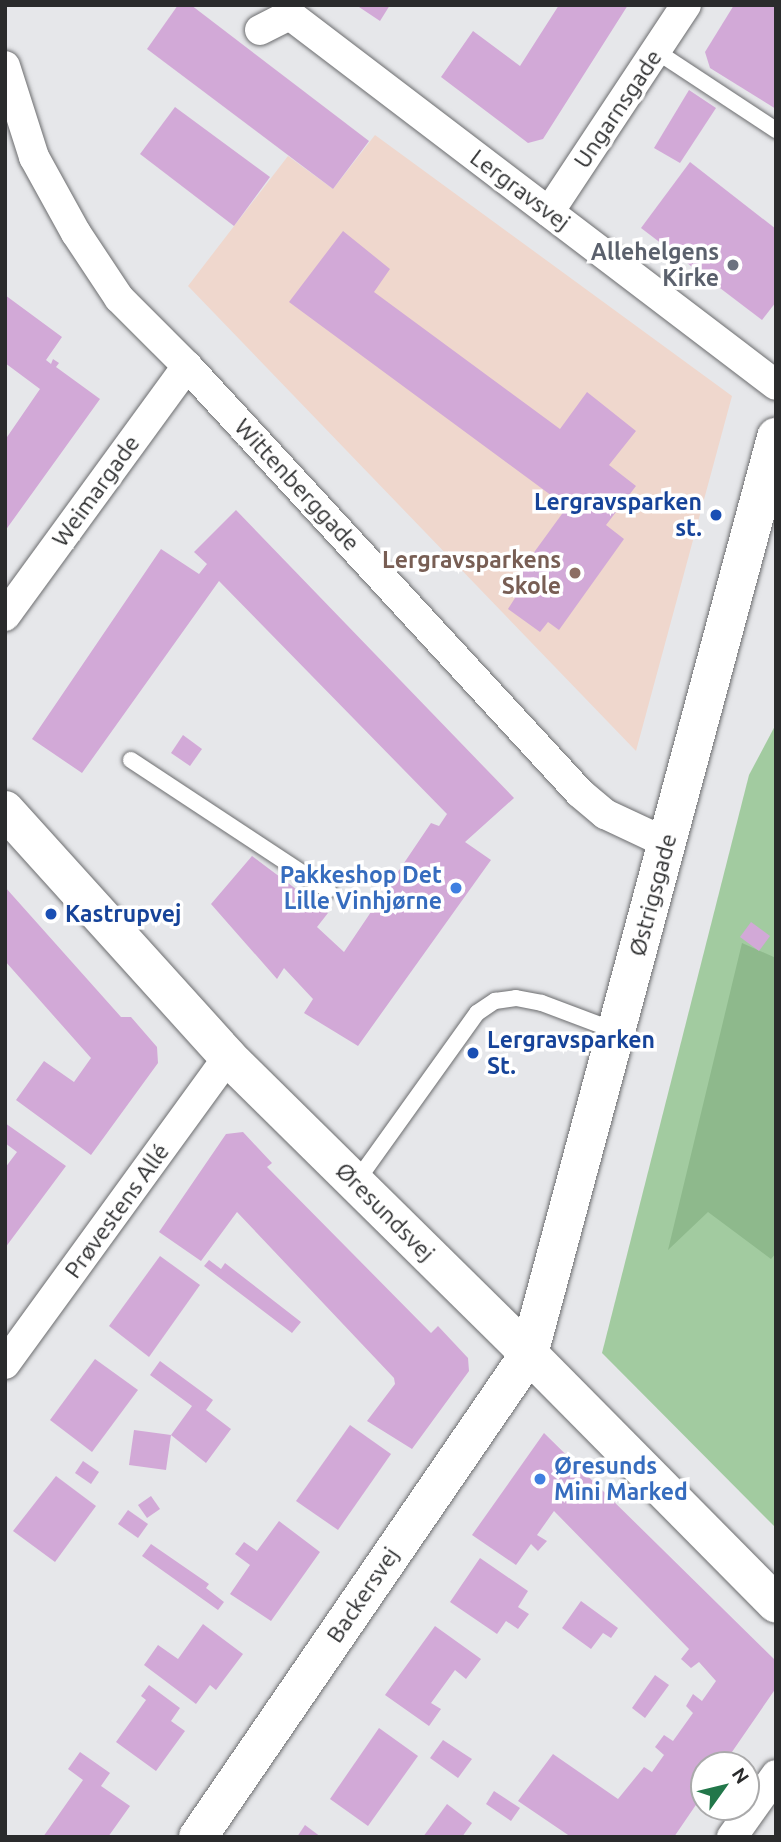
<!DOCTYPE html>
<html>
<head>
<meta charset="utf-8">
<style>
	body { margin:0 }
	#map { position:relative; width:781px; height:1842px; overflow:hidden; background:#e6e7ea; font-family:Ubuntu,sans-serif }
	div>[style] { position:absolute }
	.education>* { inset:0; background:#efd7cd }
	.green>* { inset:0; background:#a2cba0 }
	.forest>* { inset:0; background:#8eb98c }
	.building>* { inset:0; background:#d2a9d7 }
	.roads { filter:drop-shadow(0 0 2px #6c6d6f) drop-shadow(0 0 2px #6c6d6f) }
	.lane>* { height:16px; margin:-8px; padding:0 8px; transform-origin:8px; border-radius:8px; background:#fff }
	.street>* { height:30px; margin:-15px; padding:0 15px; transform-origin:15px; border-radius:15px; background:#fff }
	.secondary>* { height:38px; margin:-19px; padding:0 19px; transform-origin:19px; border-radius:19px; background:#fff }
	.dots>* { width:19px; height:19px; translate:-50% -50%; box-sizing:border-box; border:4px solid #fff; border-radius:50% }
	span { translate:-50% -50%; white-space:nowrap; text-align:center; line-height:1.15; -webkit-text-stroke:7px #fff; paint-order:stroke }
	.street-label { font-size:23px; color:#2a2b2c }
	.worship-label { font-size:23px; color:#5b616d; font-weight:700 }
	.right { translate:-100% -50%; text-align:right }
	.transit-label { font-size:23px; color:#164399; font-weight:700 }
	.left { translate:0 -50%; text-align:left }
	.education-label { font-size:23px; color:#785e54; font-weight:700 }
	.shop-label { font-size:23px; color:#366cbe; font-weight:700 }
	.frame { position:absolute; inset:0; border:7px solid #2a2b2c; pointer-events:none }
	.north { position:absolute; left:690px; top:1751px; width:70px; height:70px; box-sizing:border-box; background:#fff; border:2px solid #aaaaab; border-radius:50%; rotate:56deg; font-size:19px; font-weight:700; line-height:28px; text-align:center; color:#2a2b2c }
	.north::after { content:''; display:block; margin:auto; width:24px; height:32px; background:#22774a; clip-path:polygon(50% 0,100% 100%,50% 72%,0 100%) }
</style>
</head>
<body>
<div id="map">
	<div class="education">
		<i style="clip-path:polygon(375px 135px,732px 396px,636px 751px,188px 286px,288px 156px,333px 189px)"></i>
	</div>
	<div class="green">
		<i style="clip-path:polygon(776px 724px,776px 1528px,602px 1353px,749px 775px)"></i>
	</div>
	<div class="forest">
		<i style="clip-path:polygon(742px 943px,776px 958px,776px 1253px,771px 1259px,708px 1212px,668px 1250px)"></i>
	</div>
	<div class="building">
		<i style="clip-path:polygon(178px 5px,191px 5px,369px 141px,333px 189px,147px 49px)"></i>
		<i style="clip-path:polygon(356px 5px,390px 5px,380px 21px)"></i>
		<i style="clip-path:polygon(559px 5px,628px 5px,543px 139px,528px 143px,441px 77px,473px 31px,520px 66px)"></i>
		<i style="clip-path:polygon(734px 5px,776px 5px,776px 109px,710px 68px,705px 52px)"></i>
		<i style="clip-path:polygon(689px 90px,716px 108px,680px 163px,654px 148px)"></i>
		<i style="clip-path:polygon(175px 107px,270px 177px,234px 226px,140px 154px)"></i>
		<i style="clip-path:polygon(690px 162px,776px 229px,776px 302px,762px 320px,641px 228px)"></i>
		<i style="clip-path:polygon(343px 231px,390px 269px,374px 292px,560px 429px,587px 392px,636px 431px,609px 465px,636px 486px,606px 525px,624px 539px,559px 630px,548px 622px,540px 632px,508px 609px,515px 598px,506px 591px,567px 507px,289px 302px)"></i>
		<i style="clip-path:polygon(5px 295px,62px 337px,46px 360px,51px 364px,53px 359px,59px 363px,56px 367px,100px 399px,5px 531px,5px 440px,40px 389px,5px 363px)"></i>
		<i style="clip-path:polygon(236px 510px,514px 798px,465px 842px,491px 860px,358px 1046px,304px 1013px,313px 999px,284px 968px,277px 979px,211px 904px,252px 856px,328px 913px,317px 927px,344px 952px,431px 823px,439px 826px,447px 814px,219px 581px,82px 773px,32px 739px,161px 549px,199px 574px,207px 564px,194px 552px)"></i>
		<i style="clip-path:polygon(183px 735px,202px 749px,190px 766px,171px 753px)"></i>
		<i style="clip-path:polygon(5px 887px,121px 1017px,131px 1017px,157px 1047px,158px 1063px,91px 1155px,16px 1100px,44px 1061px,74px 1082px,91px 1058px,5px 961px)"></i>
		<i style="clip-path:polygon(751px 922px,770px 936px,759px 951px,740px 937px)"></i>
		<i style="clip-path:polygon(5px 1123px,66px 1166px,5px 1248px,5px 1168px,17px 1152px,5px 1143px)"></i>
		<i style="clip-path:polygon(243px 1132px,272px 1163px,267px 1167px,431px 1333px,438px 1326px,468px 1358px,469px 1371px,412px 1449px,367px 1421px,395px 1384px,394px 1378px,237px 1212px,201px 1261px,159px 1232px,226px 1134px)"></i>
		<i style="clip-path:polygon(160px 1256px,200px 1285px,149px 1357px,109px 1326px)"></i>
		<i style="clip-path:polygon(209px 1260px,221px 1269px,225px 1263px,301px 1322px,292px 1333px,204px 1266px)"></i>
		<i style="clip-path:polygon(95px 1359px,138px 1390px,92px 1452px,50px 1420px)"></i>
		<i style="clip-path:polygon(160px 1361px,213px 1400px,206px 1410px,231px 1429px,206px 1463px,171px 1435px,192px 1406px,150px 1375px)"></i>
		<i style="clip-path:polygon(350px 1425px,391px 1454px,338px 1530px,296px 1501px)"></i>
		<i style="clip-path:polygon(134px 1430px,171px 1435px,166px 1470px,129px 1465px)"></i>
		<i style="clip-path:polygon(544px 1433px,776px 1661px,776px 1688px,723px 1765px,704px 1765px,704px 1793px,674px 1837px,571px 1837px,518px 1801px,553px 1754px,618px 1799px,644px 1767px,652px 1772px,664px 1755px,655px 1747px,664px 1735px,673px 1741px,693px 1713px,686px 1706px,693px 1694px,702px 1701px,716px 1681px,699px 1662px,691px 1668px,681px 1659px,689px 1649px,554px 1511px,537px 1535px,547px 1541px,538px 1551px,531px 1544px,516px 1565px,472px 1535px)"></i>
		<i style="clip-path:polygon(83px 1461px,99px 1472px,91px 1484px,75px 1473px)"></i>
		<i style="clip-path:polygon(56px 1476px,96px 1506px,55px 1562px,13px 1531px)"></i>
		<i style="clip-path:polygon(151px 1496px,160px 1509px,147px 1518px,138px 1505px)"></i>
		<i style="clip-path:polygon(128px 1510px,148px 1524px,138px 1538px,118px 1524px)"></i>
		<i style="clip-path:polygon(279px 1521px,320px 1552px,271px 1621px,230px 1594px,250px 1565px,235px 1554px,244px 1542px,257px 1551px)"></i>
		<i style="clip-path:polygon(151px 1544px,209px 1584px,206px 1588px,224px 1602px,218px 1610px,142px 1556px)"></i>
		<i style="clip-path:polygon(480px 1558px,528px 1591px,518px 1607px,529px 1614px,518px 1629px,506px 1621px,497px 1634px,450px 1602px)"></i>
		<i style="clip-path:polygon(581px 1601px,618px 1628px,611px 1638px,603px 1633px,591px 1649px,562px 1628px)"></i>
		<i style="clip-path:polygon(203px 1624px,243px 1654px,216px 1690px,210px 1685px,196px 1704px,144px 1665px,158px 1645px,178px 1659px)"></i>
		<i style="clip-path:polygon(435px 1626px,481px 1659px,466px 1679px,455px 1670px,431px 1703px,441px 1709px,429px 1726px,385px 1695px)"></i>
		<i style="clip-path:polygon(655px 1675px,669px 1685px,645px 1718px,632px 1708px)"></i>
		<i style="clip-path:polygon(149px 1685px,180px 1708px,171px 1721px,185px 1731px,156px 1771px,116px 1742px,146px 1700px,141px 1696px)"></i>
		<i style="clip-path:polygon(379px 1728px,418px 1756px,368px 1826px,330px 1799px)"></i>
		<i style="clip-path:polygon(443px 1740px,472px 1759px,458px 1778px,430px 1758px)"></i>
		<i style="clip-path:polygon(80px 1752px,110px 1773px,101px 1786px,130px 1806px,108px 1837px,43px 1837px,83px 1780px,68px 1769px)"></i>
		<i style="clip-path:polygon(494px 1791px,520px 1808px,511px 1821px,486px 1804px)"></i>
		<i style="clip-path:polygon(447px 1804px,472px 1823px,462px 1837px,423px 1837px)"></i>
		<i style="clip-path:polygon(305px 1825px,321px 1837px,297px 1837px)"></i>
	</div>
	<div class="roads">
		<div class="lane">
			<i style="left:656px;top:51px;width:144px;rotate:33.4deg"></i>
			<i style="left:131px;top:760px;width:236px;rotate:33.4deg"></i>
			<i style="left:356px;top:1182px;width:208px;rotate:-54.4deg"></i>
			<i style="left:477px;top:1013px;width:22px;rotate:-34deg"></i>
			<i style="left:495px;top:1001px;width:21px;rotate:-8deg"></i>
			<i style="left:516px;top:998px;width:26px;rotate:11deg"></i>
			<i style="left:542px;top:1003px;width:79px;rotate:20.7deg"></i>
		</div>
		<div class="street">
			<i style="left:260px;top:30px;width:34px;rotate:-27deg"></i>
			<i style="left:290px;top:15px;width:611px;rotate:37.28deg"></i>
			<i style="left:5px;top:66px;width:96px;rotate:72.3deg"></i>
			<i style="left:34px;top:157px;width:87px;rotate:61.1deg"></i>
			<i style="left:76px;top:233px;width:78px;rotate:56.5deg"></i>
			<i style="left:119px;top:298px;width:96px;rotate:45deg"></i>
			<i style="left:187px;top:366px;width:580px;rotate:47.37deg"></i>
			<i style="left:580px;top:793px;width:33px;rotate:40deg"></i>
			<i style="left:605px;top:814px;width:68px;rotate:25.1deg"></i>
			<i style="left:549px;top:212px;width:248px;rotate:-56.5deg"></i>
			<i style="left:5px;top:616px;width:309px;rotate:-53.9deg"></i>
			<i style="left:5px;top:1364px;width:379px;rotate:-54deg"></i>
			<i style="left:732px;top:1837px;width:76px;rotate:-54.6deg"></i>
		</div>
		<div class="secondary">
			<i style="left:5px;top:810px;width:333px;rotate:47.9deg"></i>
			<i style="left:228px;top:1057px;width:423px;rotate:44.6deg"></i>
			<i style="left:529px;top:1354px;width:351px;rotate:45.3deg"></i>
			<i style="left:198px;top:1837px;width:586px;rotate:-55.58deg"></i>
			<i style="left:529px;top:1354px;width:950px;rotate:-74.92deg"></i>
		</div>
	</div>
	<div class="dots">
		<i style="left:733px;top:265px;background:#6b7280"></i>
		<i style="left:716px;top:515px;background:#1a4fb4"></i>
		<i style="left:575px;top:573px;background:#8d6e63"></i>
		<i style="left:456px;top:888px;background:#3f7fe0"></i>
		<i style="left:51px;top:914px;background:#1a4fb4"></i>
		<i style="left:473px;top:1053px;background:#1a4fb4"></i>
		<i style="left:540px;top:1479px;background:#3f7fe0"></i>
	</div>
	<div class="street-label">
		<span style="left:618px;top:109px;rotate:-56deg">Ungarnsgade</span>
		<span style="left:520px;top:190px;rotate:37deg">Lergravsvej</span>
		<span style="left:297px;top:485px;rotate:47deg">Wittenberggade</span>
		<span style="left:96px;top:491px;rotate:-54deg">Weimargade</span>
		<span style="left:653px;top:895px;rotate:-75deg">Østrigsgade</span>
		<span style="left:117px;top:1211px;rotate:-54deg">Prøvestens Allé</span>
		<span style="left:385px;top:1212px;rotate:45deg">Øresundsvej</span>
		<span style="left:363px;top:1595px;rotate:-56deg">Backersvej</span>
	</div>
	<div class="worship-label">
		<span class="right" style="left:719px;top:265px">Allehelgens<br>Kirke</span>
	</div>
	<div class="transit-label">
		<span class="right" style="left:702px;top:515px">Lergravsparken<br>st.</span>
		<span class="left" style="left:65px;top:914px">Kastrupvej</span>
		<span class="left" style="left:487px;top:1053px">Lergravsparken<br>St.</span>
	</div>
	<div class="education-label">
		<span class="right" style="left:561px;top:573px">Lergravsparkens<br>Skole</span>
	</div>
	<div class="shop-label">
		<span class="right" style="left:442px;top:888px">Pakkeshop Det<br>Lille Vinhjørne</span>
		<span class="left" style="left:554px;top:1479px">Øresunds<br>Mini Marked</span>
	</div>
	<div class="frame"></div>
	<div class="north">N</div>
</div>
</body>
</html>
